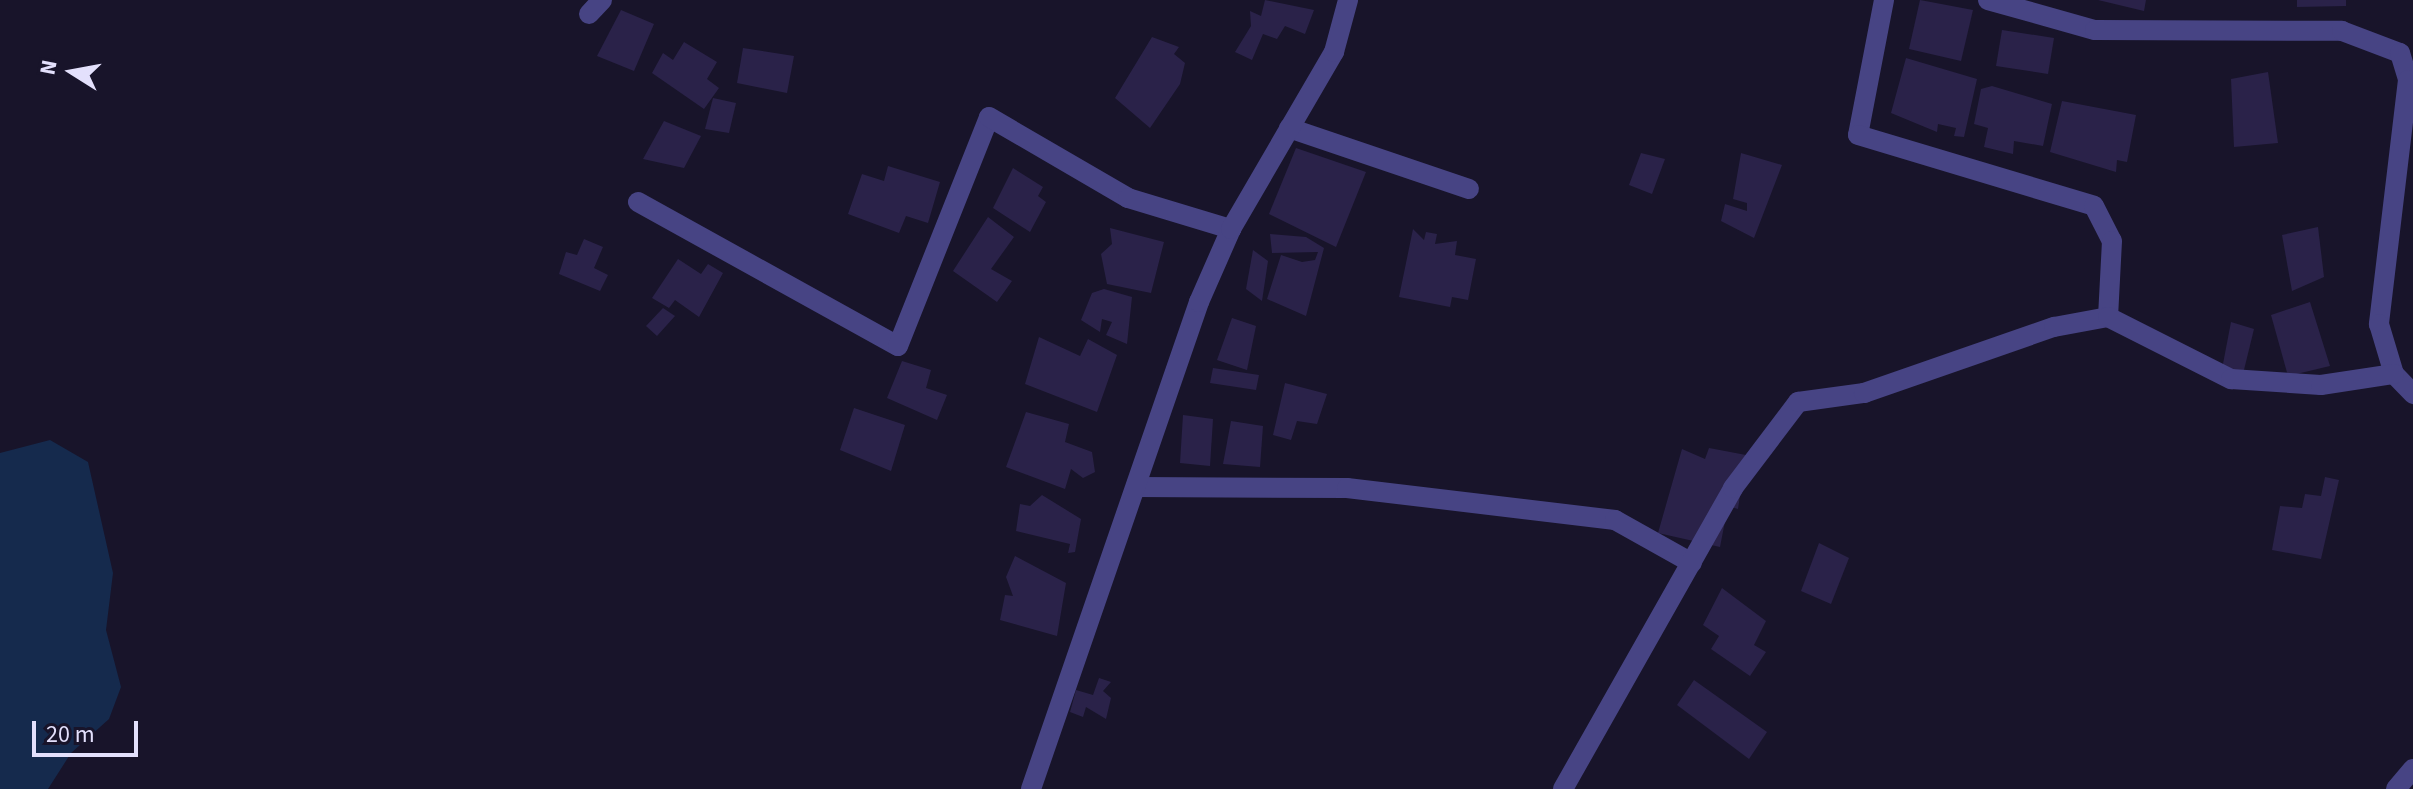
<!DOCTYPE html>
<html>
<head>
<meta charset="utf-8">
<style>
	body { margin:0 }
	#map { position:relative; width:2413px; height:789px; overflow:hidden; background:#18142a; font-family:"Source Sans 3",sans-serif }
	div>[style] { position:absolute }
	.water>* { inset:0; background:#152a4d }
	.building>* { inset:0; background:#2a2249 }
	.minor>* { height:20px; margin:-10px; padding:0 10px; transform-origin:10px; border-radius:10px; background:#474484 }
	span { translate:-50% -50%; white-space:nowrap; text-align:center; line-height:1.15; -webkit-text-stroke:6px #18142a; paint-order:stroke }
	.north { position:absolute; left:32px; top:32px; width:80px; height:80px; -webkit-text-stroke:6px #18142a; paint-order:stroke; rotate:281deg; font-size:22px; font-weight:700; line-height:32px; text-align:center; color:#e3e0fc }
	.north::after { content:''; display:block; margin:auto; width:28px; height:36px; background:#e3e0fc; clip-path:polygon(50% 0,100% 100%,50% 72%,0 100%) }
	.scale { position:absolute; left:32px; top:721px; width:106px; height:36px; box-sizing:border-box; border:4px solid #e3e0fc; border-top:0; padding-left:10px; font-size:24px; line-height:28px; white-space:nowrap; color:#e3e0fc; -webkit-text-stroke:6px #18142a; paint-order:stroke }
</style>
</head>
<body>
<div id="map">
	<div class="water">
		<i style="clip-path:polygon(50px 440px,88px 462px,113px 573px,106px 630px,121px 687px,109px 719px,71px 753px,48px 789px,0 789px,0 453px)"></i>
	</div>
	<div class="building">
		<i style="clip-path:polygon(1265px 0,1314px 10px,1305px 34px,1285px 26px,1277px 39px,1263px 34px,1252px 60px,1235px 52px,1251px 26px,1250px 11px,1261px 16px)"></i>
		<i style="clip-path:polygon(1920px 0,1973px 10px,1961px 61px,1909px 49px)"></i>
		<i style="clip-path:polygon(2098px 0,2146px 0,2144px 11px)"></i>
		<i style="clip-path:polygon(2297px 0,2346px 0,2346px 6px,2297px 7px)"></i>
		<i style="clip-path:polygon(621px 10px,654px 24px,634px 71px,597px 56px)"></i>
		<i style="clip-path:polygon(2002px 30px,2054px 38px,2048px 74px,1996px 66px)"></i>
		<i style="clip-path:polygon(1152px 37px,1179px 47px,1174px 54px,1185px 63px,1180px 84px,1150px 128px,1115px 98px)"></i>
		<i style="clip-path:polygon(684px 42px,717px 62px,707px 79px,719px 88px,704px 109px,652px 73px,663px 53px,673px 60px)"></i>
		<i style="clip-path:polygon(743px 48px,794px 56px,787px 93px,737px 83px)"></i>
		<i style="clip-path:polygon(1906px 58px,1977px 79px,1964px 137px,1954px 136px,1956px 128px,1938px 124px,1937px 132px,1891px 113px)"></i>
		<i style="clip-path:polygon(2268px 72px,2278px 143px,2234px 147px,2231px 79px)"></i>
		<i style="clip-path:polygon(1992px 86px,2052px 104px,2043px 146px,2014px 141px,2013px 154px,1984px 147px,1988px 128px,1974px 124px,1981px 89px)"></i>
		<i style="clip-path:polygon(713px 98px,736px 103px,729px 133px,705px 129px)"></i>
		<i style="clip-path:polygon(2062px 101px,2136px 115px,2127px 162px,2117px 160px,2116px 172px,2050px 152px)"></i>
		<i style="clip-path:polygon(664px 121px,701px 136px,684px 168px,643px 159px)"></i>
		<i style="clip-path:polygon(1296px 148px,1366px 172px,1336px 247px,1269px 214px)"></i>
		<i style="clip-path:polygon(1641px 153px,1665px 159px,1652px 194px,1629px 185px)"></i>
		<i style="clip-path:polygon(1741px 153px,1782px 165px,1754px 238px,1721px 221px,1725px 204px,1747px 211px,1747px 203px,1733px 199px)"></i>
		<i style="clip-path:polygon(888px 166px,940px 182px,928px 223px,906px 216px,899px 233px,848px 214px,862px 174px,884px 181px)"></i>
		<i style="clip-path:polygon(1013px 168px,1043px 187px,1038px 196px,1046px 202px,1030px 232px,993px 208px)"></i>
		<i style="clip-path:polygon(988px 217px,1014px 237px,991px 269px,1012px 281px,997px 302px,953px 271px)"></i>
		<i style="clip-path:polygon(2318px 227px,2324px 277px,2292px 291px,2282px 235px)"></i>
		<i style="clip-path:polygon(1110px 228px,1164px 242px,1151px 293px,1107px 284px,1101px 254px,1112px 244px)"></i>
		<i style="clip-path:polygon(1413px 229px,1424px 240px,1426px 232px,1437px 234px,1435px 244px,1457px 241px,1455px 255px,1476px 259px,1468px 300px,1452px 297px,1450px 307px,1399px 297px)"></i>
		<i style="clip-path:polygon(1270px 234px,1306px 237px,1324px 248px,1306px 316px,1267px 299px,1281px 255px,1302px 262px,1315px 260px,1318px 252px,1272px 253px)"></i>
		<i style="clip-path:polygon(584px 239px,603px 247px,594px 268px,608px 275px,600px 291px,559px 274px,566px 252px,577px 255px)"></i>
		<i style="clip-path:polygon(1253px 250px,1268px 261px,1262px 301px,1246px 289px)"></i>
		<i style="clip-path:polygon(678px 259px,701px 274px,708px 264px,723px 273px,699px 317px,675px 300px,669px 308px,652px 298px)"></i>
		<i style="clip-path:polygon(1104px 289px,1132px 297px,1127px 344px,1106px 335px,1112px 322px,1102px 319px,1100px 332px,1081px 320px,1092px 293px)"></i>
		<i style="clip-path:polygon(2310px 302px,2330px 366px,2288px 376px,2271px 315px)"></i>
		<i style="clip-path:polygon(663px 308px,675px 316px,657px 336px,646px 326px)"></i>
		<i style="clip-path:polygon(1232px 318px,1256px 326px,1247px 370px,1217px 360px)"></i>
		<i style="clip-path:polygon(2231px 322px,2254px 329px,2243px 374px,2222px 369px)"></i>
		<i style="clip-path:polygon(1039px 337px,1080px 356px,1088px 339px,1117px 355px,1097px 412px,1025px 384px)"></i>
		<i style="clip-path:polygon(902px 361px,931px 370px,926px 388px,947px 395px,937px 420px,887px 398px)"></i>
		<i style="clip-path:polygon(1213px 368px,1259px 375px,1256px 390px,1210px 383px)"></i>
		<i style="clip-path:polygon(1285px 383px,1327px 394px,1317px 424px,1297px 421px,1291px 440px,1273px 435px)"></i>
		<i style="clip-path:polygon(854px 408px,905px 425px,891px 471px,840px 450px)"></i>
		<i style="clip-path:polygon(1026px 412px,1069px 424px,1065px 442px,1092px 452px,1095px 472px,1083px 478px,1071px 469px,1065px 489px,1006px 467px)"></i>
		<i style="clip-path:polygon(1183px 415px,1213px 419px,1210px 466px,1180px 463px)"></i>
		<i style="clip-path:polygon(1231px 421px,1263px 426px,1260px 467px,1223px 464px)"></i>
		<i style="clip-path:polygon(1709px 448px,1746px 455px,1738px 509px,1728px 506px,1720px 547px,1658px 533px,1682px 449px,1705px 459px)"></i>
		<i style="clip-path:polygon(2325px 477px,2339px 480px,2321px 559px,2272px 550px,2280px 506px,2302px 508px,2305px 494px,2321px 496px)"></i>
		<i style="clip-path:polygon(1042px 495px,1081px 519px,1075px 552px,1068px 553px,1070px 544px,1016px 531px,1020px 504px,1030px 506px)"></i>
		<i style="clip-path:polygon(1819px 543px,1849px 558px,1831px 604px,1801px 591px)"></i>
		<i style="clip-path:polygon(1015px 556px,1066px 583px,1057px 636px,1000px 620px,1005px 595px,1013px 596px,1006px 577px)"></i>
		<i style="clip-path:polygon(1722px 588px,1766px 621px,1754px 645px,1766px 652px,1750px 676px,1711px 649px,1719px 636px,1703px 625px)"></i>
		<i style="clip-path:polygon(1099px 678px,1111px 682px,1103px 691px,1111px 698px,1106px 719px,1086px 707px,1083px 717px,1070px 712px,1076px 690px,1093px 695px)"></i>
		<i style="clip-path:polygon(1694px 680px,1767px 732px,1749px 759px,1677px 705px)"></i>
	</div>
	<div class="minor">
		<i style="left:1884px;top:0;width:137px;rotate:100.9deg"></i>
		<i style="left:1858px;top:135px;width:246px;rotate:16.7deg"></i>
		<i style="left:2094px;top:206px;width:39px;rotate:63deg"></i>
		<i style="left:2112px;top:241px;width:76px;rotate:93deg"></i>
		<i style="left:1988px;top:0;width:111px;rotate:15.7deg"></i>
		<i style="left:2095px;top:30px;width:247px;rotate:0.2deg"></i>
		<i style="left:2342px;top:31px;width:62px;rotate:20.8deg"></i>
		<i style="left:2400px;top:53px;width:28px;rotate:73deg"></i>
		<i style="left:2408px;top:80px;width:246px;rotate:96.8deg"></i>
		<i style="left:2379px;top:324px;width:52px;rotate:73.3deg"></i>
		<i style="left:2394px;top:374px;width:28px;rotate:46deg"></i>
		<i style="left:589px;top:14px;width:19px;rotate:-47deg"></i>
		<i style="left:1289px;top:128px;width:190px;rotate:18.7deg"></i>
		<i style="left:638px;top:202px;width:297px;rotate:29deg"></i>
		<i style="left:898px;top:346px;width:246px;rotate:-68.3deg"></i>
		<i style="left:989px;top:117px;width:161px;rotate:30.2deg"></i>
		<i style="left:1128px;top:198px;width:108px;rotate:16.8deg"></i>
		<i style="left:1136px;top:487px;width:211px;rotate:0.3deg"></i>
		<i style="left:1347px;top:488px;width:270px;rotate:6.8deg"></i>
		<i style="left:1615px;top:520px;width:88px;rotate:29.2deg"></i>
		<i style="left:1031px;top:789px;width:515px;rotate:-70.97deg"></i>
		<i style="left:1199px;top:302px;width:80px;rotate:-66.3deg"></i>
		<i style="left:1231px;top:229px;width:205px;rotate:-59.8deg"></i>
		<i style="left:1334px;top:52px;width:54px;rotate:-74.9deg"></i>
		<i style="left:1563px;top:789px;width:346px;rotate:-60.5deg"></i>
		<i style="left:1733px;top:488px;width:108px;rotate:-52.9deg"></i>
		<i style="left:1798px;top:402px;width:67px;rotate:-7.8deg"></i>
		<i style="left:1864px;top:393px;width:201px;rotate:-19.2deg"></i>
		<i style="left:2054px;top:327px;width:55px;rotate:-10.5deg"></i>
		<i style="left:2108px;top:317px;width:138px;rotate:26.8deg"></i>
		<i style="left:2231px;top:379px;width:90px;rotate:3.8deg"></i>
		<i style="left:2321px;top:385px;width:74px;rotate:-8.6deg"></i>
		<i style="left:2396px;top:789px;width:26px;rotate:-50deg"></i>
	</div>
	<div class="north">N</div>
	<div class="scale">20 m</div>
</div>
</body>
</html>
